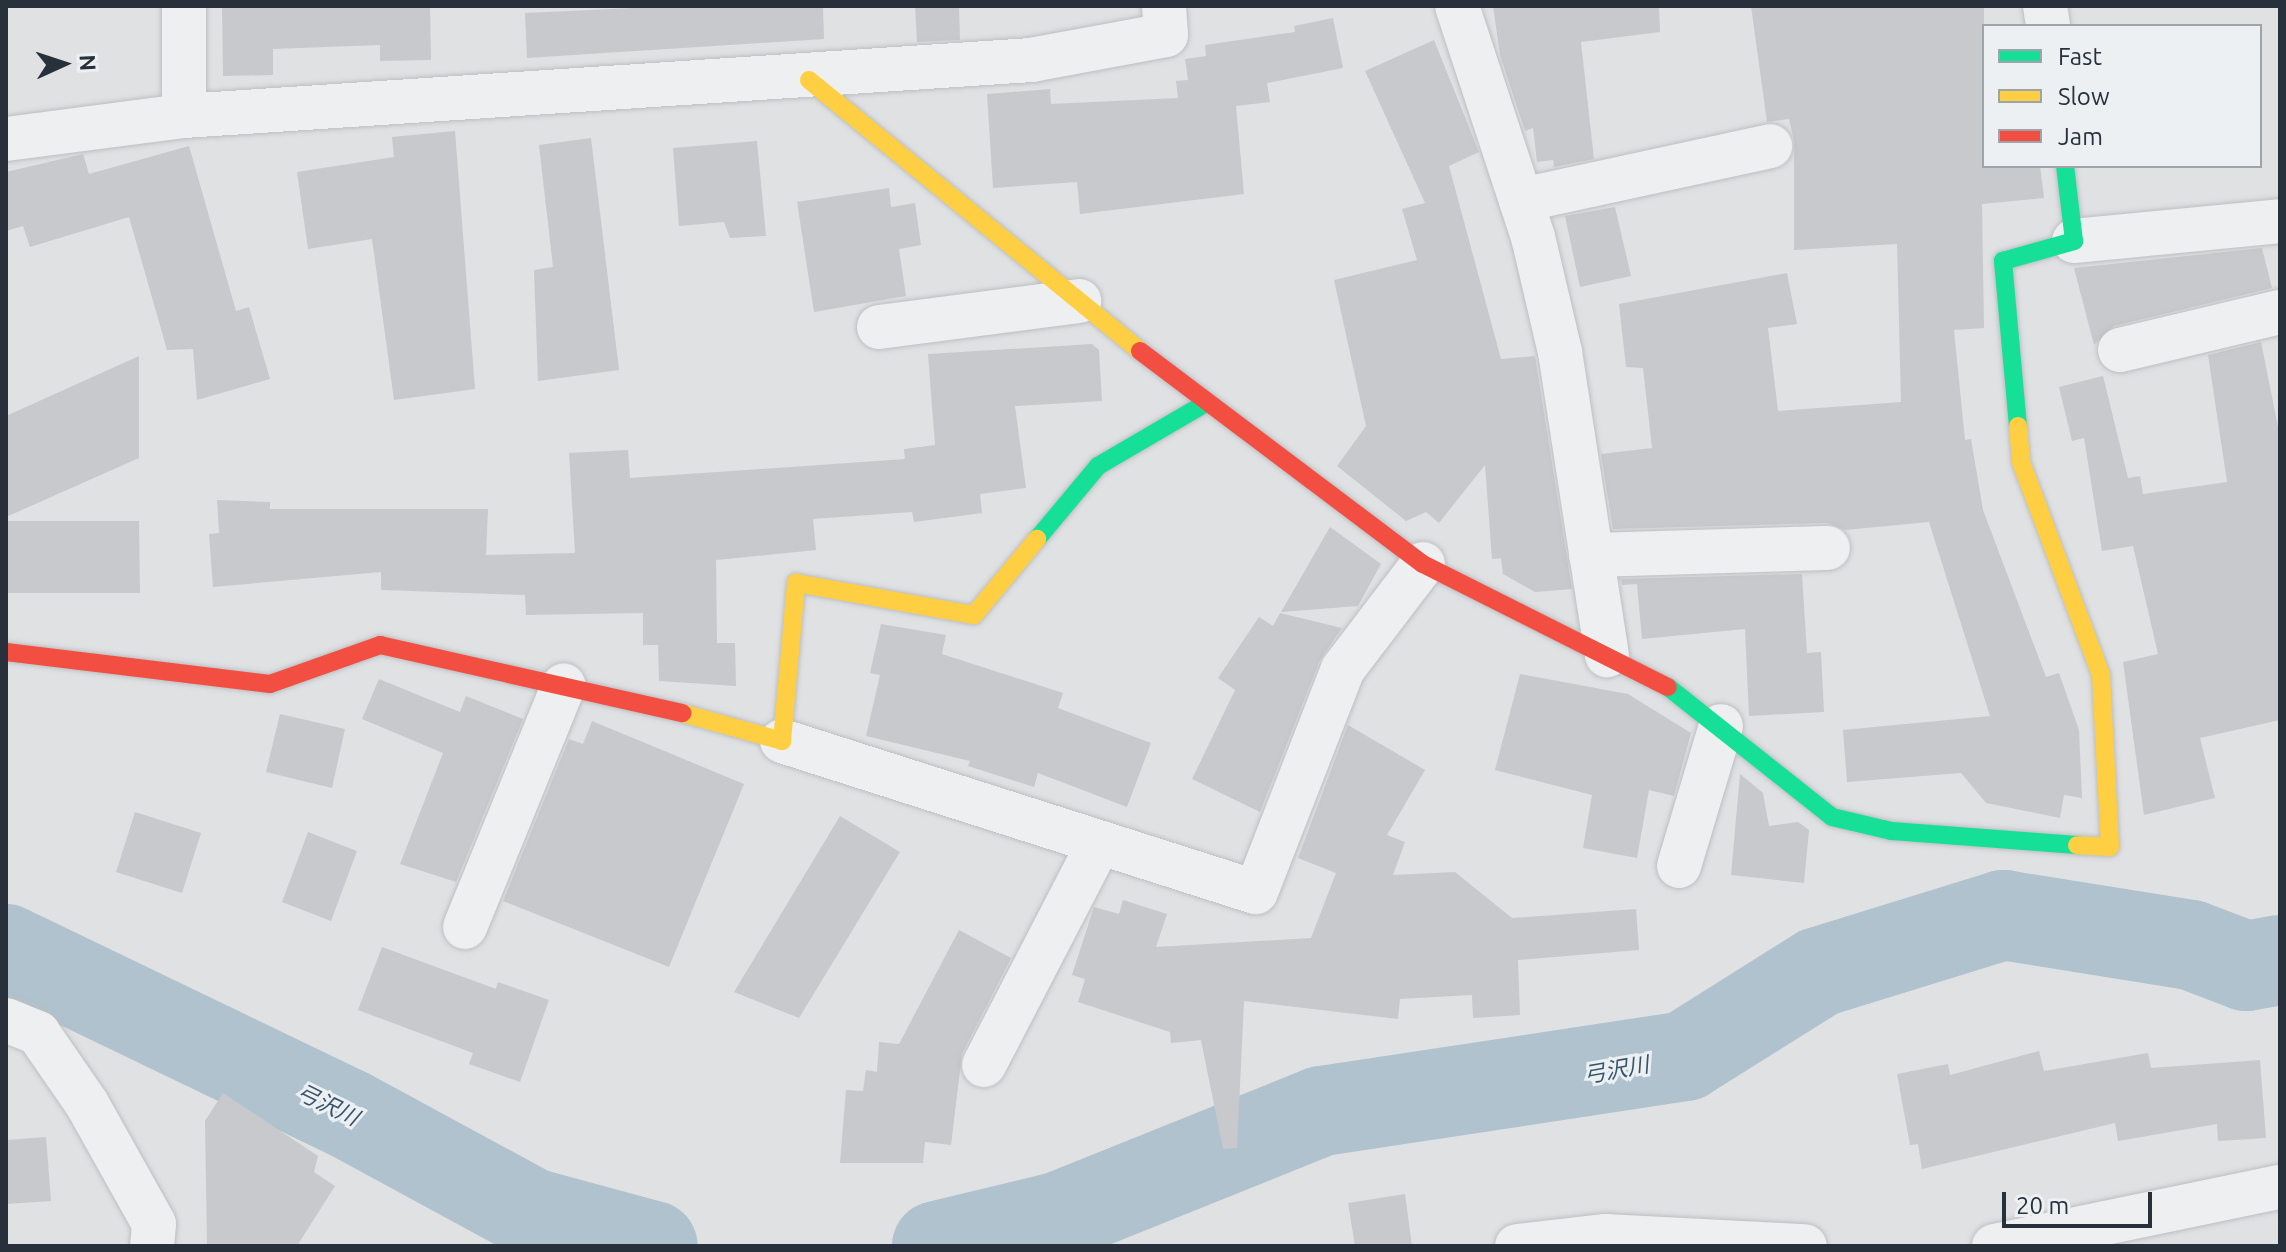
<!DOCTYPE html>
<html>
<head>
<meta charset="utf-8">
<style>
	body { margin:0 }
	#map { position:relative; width:2286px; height:1252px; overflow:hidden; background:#dfe1e3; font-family:Ubuntu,"Noto Sans JP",sans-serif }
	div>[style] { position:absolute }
	.river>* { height:90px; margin:-45px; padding:0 45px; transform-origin:45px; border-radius:45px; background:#afc2cd }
	.building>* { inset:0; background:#c7c9cc }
	.roads { filter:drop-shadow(0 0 2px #bdbfc1) drop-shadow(0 0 2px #bdbfc1) }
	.street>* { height:44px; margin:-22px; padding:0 22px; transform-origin:22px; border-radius:22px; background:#eeeff0 }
	.fast>* { height:18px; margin:-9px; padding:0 9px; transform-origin:9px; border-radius:9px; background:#16e098 }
	.slow>* { height:18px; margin:-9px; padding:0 9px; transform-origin:9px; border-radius:9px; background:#ffcf43 }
	.jam>* { height:18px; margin:-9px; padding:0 9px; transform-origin:9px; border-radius:9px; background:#f24e42 }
	span { translate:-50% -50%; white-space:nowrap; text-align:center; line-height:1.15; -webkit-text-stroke:6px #ecf0f3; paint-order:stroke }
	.water-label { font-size:22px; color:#36546b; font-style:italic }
	.frame { position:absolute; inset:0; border:8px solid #28313b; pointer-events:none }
	.legend { position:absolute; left:1982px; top:24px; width:280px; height:144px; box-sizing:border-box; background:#ecf0f3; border:2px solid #9ea4a9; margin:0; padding:10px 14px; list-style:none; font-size:24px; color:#28313b }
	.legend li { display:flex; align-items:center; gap:16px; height:40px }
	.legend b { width:40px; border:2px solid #9ea4a9 }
	.north { position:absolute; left:24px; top:24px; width:80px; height:80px; -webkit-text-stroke:6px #ecf0f3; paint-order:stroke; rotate:87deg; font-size:22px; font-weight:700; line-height:32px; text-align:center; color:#28313b }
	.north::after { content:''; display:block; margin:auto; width:28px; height:36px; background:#28313b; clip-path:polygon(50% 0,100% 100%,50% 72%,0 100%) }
	.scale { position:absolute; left:2002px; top:1192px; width:150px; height:36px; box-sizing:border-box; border:4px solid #28313b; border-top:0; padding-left:10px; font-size:24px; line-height:28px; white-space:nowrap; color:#28313b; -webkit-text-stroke:6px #ecf0f3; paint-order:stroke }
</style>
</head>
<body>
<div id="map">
	<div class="river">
		<i style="left:6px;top:949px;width:381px;rotate:25.7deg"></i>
		<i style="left:349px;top:1114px;width:207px;rotate:28.5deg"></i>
		<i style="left:531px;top:1213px;width:126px;rotate:15.1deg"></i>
		<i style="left:937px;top:1246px;width:124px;rotate:-13.5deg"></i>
		<i style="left:1058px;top:1217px;width:284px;rotate:-21.9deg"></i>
		<i style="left:1322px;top:1111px;width:367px;rotate:-8.6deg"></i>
		<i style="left:1685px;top:1056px;width:158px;rotate:-32.1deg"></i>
		<i style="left:1819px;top:972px;width:193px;rotate:-17.2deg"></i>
		<i style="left:2003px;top:915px;width:190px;rotate:9.1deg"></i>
		<i style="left:2191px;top:945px;width:59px;rotate:20.9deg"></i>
		<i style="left:2246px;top:966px;width:35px;rotate:-10deg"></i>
	</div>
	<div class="building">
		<i style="clip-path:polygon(222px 6px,430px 6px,431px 60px,380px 61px,380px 45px,273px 49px,273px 75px,223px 76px)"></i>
		<i style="clip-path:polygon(677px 6px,823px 6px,824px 39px,527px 58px,525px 13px)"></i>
		<i style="clip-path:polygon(915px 6px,959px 6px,960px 40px,917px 42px)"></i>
		<i style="clip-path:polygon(1493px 6px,1659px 6px,1660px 32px,1581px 42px,1594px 159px,1554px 167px,1553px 160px,1537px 162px,1533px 128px,1525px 131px,1500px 55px)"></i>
		<i style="clip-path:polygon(1751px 6px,1984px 6px,1984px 166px,2040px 166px,2044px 198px,1982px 204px,1984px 328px,1954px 330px,1965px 440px,1971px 439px,1983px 510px,2046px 677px,2059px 673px,2079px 730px,2082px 798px,2064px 795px,2060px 818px,1986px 803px,1961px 773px,1847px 782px,1843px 730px,1990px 716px,1929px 522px,1845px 530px,1827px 523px,1613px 529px,1601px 454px,1652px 448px,1643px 368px,1626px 367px,1619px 304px,1787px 273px,1797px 324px,1768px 328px,1778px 411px,1901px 402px,1897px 244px,1794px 250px,1794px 141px,1789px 119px,1767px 122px)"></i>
		<i style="clip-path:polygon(1333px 18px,1343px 68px,1267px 83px,1270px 102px,1236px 106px,1244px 194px,1080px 214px,1077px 182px,993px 188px,987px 94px,1050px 89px,1051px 104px,1178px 98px,1176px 81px,1188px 80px,1185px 59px,1206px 56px,1205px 45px,1295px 32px,1294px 26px)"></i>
		<i style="clip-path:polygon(1434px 40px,1479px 152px,1449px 166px,1501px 359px,1535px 356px,1572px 589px,1535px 592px,1503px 574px,1501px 558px,1492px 559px,1485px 465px,1439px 523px,1426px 512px,1406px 521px,1337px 466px,1366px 426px,1334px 280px,1417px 260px,1402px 209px,1425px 203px,1365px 71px)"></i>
		<i style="clip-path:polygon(455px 131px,475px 389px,394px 400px,372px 239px,308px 249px,297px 172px,394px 157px,392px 137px)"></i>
		<i style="clip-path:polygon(591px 138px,619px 370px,538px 381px,534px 270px,553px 267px,539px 145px)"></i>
		<i style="clip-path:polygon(757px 141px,766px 236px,730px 238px,724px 222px,679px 226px,673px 148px)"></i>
		<i style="clip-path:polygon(189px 146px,236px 311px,249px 307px,270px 379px,197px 400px,193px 349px,167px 350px,129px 217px,30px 247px,23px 226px,6px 231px,6px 172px,83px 154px,89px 174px)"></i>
		<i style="clip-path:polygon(889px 188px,891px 207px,915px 203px,921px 245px,899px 249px,906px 296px,814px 312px,797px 202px)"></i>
		<i style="clip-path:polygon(1615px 207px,1631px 276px,1580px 287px,1565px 216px)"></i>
		<i style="clip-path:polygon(2262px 248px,2272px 288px,2114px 326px,2094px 345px,2074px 268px)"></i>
		<i style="clip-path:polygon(2261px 342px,2280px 437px,2280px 720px,2200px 738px,2215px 798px,2144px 815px,2123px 662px,2158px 654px,2133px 546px,2102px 551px,2084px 438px,2072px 441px,2059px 387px,2103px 376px,2128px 478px,2140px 476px,2143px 494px,2227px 482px,2208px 355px)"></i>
		<i style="clip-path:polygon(1092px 344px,1099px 350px,1102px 401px,1015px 406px,1026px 488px,980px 494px,982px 513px,914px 522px,912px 512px,813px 519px,816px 550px,716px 560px,717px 643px,735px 643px,736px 686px,659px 681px,658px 645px,643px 645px,643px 613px,526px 615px,525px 595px,381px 590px,381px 572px,213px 587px,209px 534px,219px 533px,217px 500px,270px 502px,270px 509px,488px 509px,486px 555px,575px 553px,569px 453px,628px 450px,630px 478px,905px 459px,904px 449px,935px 445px,928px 354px)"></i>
		<i style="clip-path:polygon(139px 356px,139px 458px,6px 517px,6px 416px)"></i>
		<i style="clip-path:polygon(6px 521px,139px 521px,140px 593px,6px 593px)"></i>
		<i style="clip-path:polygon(1330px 527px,1381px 564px,1358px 606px,1281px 612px)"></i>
		<i style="clip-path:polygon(1802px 574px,1807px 653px,1821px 652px,1824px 712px,1749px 716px,1745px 629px,1642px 639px,1637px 584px,1622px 585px,1621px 579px)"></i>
		<i style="clip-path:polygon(1280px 613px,1342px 628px,1320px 660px,1260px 812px,1192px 779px,1235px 690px,1218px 678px,1259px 617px,1273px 626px)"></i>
		<i style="clip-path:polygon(881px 624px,946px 635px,942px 654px,1063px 693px,1058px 708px,1151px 743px,1127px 807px,1038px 773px,1034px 787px,968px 766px,970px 761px,866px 736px,880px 675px,870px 673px)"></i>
		<i style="clip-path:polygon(1520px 674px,1628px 694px,1691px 733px,1674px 796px,1649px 790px,1637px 858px,1583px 848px,1592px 795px,1495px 770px)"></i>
		<i style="clip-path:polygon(379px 679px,460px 712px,466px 696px,523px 719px,456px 882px,400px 864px,443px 753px,362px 719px)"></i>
		<i style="clip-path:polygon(280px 714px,345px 729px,332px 788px,266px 772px)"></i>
		<i style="clip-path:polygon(592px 721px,744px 784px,669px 967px,503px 901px,569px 739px,583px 744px)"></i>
		<i style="clip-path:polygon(1348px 725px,1425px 770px,1387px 835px,1405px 842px,1393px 875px,1455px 872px,1512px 918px,1636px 909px,1639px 950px,1518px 960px,1520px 1015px,1473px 1018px,1472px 995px,1400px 999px,1398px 1019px,1244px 1001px,1237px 1148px,1223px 1149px,1201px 1040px,1171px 1043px,1170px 1032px,1078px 1002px,1085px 979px,1072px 975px,1094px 907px,1119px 914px,1123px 900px,1167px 914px,1156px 947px,1311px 938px,1336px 873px,1298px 858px)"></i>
		<i style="clip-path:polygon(1740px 774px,1763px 793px,1769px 826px,1798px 822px,1809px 830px,1804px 883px,1731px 875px)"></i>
		<i style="clip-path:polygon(135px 812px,201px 833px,182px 893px,116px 872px)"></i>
		<i style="clip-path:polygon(840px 816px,900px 852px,799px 1018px,734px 992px)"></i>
		<i style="clip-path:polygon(308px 832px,357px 851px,331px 921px,282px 902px)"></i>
		<i style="clip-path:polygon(959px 930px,1011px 958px,962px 1054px,951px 1145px,925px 1142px,923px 1163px,840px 1163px,846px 1090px,863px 1091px,866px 1070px,877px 1072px,879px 1042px,899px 1044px)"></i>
		<i style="clip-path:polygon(382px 947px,496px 989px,498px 982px,549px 1000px,520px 1082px,469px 1064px,473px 1053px,358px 1010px)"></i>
		<i style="clip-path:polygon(2039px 1051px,2044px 1071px,2148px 1053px,2151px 1068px,2260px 1060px,2266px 1138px,2218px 1141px,2217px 1124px,2118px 1141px,2115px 1123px,1922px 1169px,1918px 1144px,1910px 1145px,1897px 1074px,1948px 1064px,1950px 1075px)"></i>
		<i style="clip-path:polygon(223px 1093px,318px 1156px,314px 1172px,335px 1186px,297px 1246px,207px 1246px,205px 1121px)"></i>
		<i style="clip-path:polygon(46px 1137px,51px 1201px,6px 1204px,6px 1140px)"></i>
		<i style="clip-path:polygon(1405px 1194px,1412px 1246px,1355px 1246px,1348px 1203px)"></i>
	</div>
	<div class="roads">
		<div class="street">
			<i style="left:184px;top:6px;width:110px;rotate:90deg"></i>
			<i style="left:1457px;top:6px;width:243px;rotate:71.8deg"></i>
			<i style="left:1533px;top:237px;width:118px;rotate:76.8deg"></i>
			<i style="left:1560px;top:352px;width:307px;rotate:81.2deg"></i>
			<i style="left:2045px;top:6px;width:20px;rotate:81deg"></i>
			<i style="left:6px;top:139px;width:179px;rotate:-7.4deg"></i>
			<i style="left:184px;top:116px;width:849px;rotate:-3.78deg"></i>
			<i style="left:1031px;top:60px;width:137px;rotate:-10.5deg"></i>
			<i style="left:1166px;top:35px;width:29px;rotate:-94deg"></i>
			<i style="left:1521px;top:200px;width:255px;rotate:-12.2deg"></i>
			<i style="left:2074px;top:241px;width:207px;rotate:-5.5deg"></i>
			<i style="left:879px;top:327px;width:202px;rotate:-7.4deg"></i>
			<i style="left:2120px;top:350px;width:164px;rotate:-13.4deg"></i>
			<i style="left:1591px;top:555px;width:237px;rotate:-1.7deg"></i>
			<i style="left:782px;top:741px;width:497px;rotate:17.7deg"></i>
			<i style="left:1256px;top:892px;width:239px;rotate:-68.7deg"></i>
			<i style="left:1343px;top:669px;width:132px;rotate:-52.7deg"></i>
			<i style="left:1679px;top:866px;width:146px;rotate:-73.3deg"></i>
			<i style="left:465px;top:927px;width:261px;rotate:-67.8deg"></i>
			<i style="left:6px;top:1020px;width:35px;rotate:22deg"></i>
			<i style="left:38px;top:1033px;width:86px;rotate:55.4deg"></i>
			<i style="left:87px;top:1104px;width:137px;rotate:60.8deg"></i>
			<i style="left:154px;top:1224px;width:22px;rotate:95deg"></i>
			<i style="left:984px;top:1065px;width:250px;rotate:-62.6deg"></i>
			<i style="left:1517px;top:1246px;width:89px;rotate:-6.5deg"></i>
			<i style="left:1605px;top:1236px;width:200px;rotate:2.9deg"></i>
			<i style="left:1994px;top:1246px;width:292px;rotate:-11.7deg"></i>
		</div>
		<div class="fast">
			<i style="left:2018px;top:426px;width:166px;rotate:-95.2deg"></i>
			<i style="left:2003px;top:261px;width:74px;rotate:-15.7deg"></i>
			<i style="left:2074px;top:241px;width:76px;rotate:-96.8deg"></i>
			<i style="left:1037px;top:539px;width:95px;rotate:-50.1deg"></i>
			<i style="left:1098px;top:466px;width:123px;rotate:-30.3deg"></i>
			<i style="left:1668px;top:687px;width:209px;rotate:38.4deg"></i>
			<i style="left:1832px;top:817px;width:61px;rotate:13.3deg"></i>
			<i style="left:1891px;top:831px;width:187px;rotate:4.3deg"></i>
		</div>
		<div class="slow">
			<i style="left:809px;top:80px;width:428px;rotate:39.3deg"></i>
			<i style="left:2018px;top:426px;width:36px;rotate:85deg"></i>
			<i style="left:2021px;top:462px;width:228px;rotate:69.4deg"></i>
			<i style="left:2101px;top:675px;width:172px;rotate:87deg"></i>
			<i style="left:2110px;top:847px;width:33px;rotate:-177deg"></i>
			<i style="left:682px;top:713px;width:104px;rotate:15.6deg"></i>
			<i style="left:782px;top:741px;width:159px;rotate:-84.9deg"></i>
			<i style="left:796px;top:583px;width:181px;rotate:10.2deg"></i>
			<i style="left:974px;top:615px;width:99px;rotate:-50.3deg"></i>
		</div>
		<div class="jam">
			<i style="left:1140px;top:351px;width:354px;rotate:37deg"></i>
			<i style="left:1423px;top:564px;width:274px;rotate:26.7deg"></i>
			<i style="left:6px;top:652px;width:266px;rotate:6.9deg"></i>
			<i style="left:270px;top:684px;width:117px;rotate:-19.5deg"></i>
			<i style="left:380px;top:645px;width:310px;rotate:12.7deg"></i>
		</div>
	</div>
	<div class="water-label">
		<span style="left:1616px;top:1069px;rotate:-10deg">弓沢川</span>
		<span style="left:328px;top:1104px;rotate:26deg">弓沢川</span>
	</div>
	<div class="frame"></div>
	<ul class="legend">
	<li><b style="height:10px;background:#16e098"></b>Fast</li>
	<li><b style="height:10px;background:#ffcf43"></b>Slow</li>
	<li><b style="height:10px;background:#f24e42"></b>Jam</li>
	</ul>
	<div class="north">N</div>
	<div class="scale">20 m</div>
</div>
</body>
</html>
